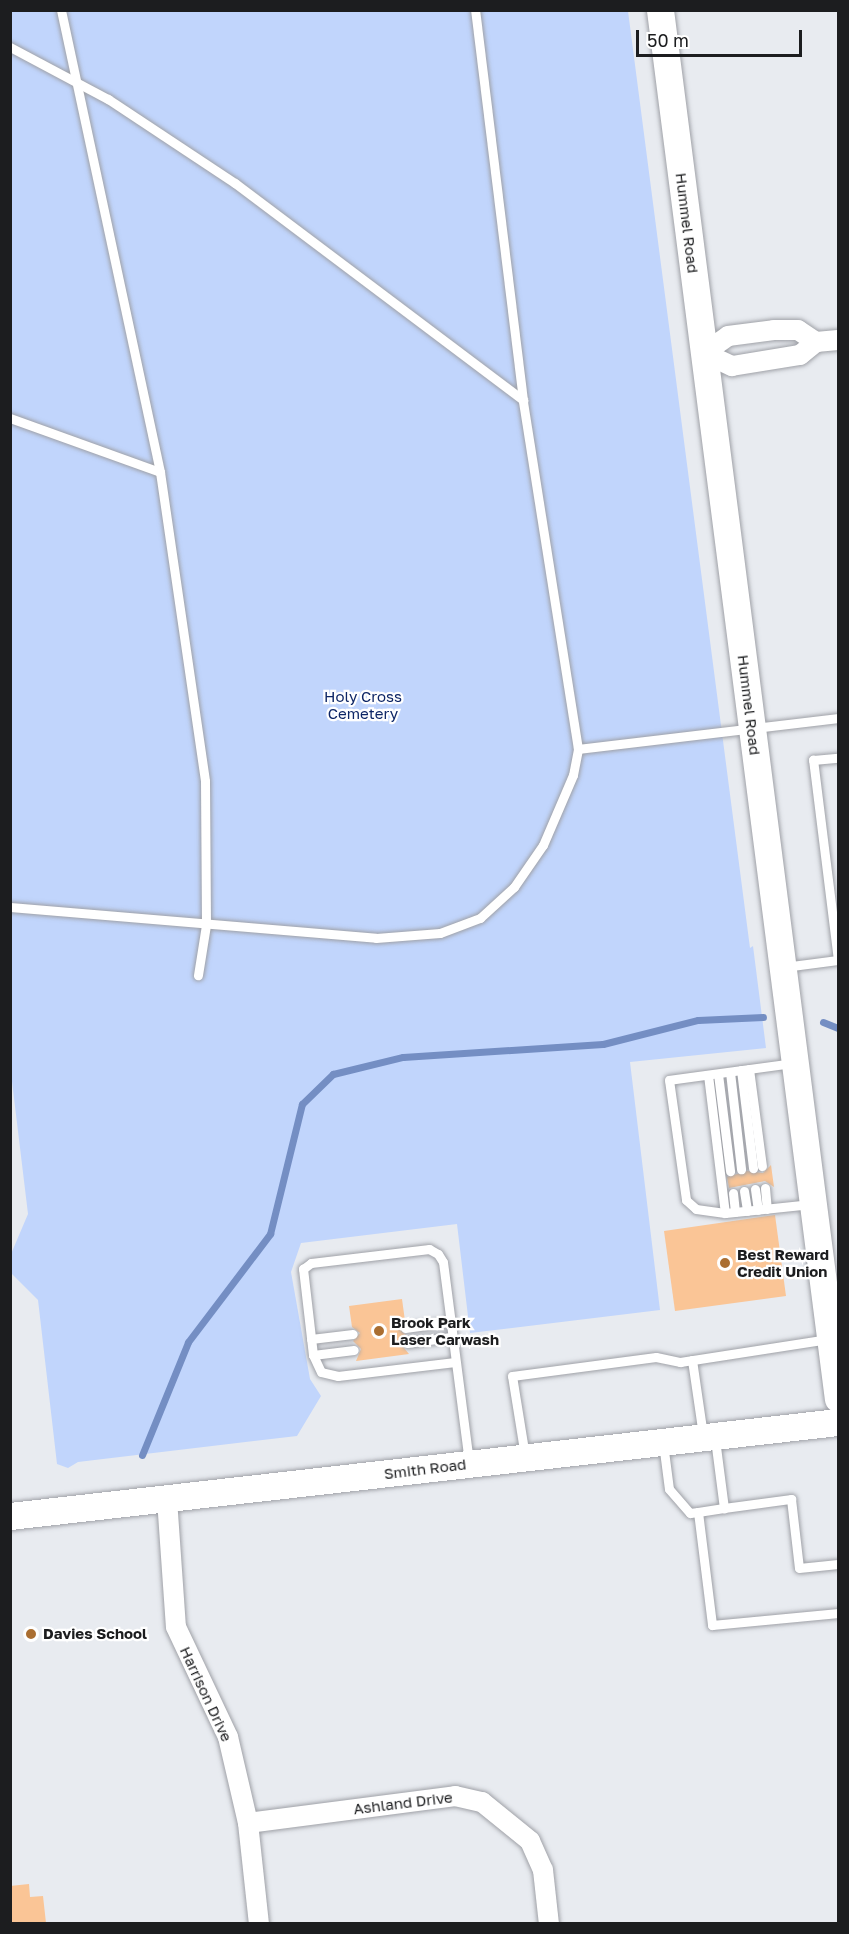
<!DOCTYPE html>
<html>
<head>
<meta charset="utf-8">
<style>
	body { margin:0 }
	#map { position:relative; width:849px; height:1934px; overflow:hidden; background:#e8ebf0; font-family:"Golos Text",sans-serif }
	div>[style] { position:absolute }
	.green>* { inset:0; background:#c1d5fc }
	.stream>* { height:7px; margin:-3.5px; padding:0 3.5px; transform-origin:3.5px; border-radius:3.5px; background:#748ec3 }
	.building>* { inset:0; background:#fac596 }
	.roads { filter:drop-shadow(0 0 2px #9fa1a7) drop-shadow(0 0 2px #9fa1a7) }
	.lane>* { height:9px; margin:-4.5px; padding:0 4.5px; transform-origin:4.5px; border-radius:4.5px; background:#fff }
	.street>* { height:20px; margin:-10px; padding:0 10px; transform-origin:10px; border-radius:10px; background:#fff }
	.secondary>* { height:27px; margin:-13.5px; padding:0 13.5px; transform-origin:13.5px; border-radius:13.5px; background:#fff }
	.dots>* { width:16px; height:16px; translate:-50% -50%; box-sizing:border-box; border:3px solid #fff; border-radius:50% }
	span { translate:-50% -50%; white-space:nowrap; text-align:center; line-height:1.15; -webkit-text-stroke:4.5px #fff; paint-order:stroke }
	.street-label { font-size:15px; color:#1c1d1f }
	.park-label { font-size:15px; color:#0d2666 }
	.poi-label { font-size:15px; color:#1c1d1f; font-weight:700 }
	.left { translate:0 -50%; text-align:left }
	.frame { position:absolute; inset:0; border:12px solid #1c1d1f; pointer-events:none }
	.scale { position:absolute; left:636px; top:30px; width:166px; height:27px; box-sizing:border-box; border:3px solid #1c1d1f; border-top:0; padding-left:8px; font-size:18px; line-height:21px; white-space:nowrap; color:#1c1d1f; -webkit-text-stroke:4px #fff; paint-order:stroke }
</style>
</head>
<body>
<div id="map">
	<div class="green">
		<i style="clip-path:polygon(10px 11px,628px 11px,750px 948px,753px 946px,766px 1048px,630px 1062px,660px 1310px,470px 1333px,457px 1224px,301px 1243px,291px 1272px,310px 1379px,321px 1396px,297px 1436px,78px 1462px,68px 1468px,57px 1464px,38px 1300px,10px 1272px,11px 1254px,28px 1214px,10px 1065px)"></i>
	</div>
	<div class="stream">
		<i style="left:823px;top:1022px;width:16px;rotate:22deg"></i>
		<i style="left:142px;top:1455px;width:122px;rotate:-67.8deg"></i>
		<i style="left:188px;top:1342px;width:136px;rotate:-52.8deg"></i>
		<i style="left:270px;top:1234px;width:134px;rotate:-76.2deg"></i>
		<i style="left:302px;top:1104px;width:43px;rotate:-44.1deg"></i>
		<i style="left:333px;top:1074px;width:72px;rotate:-13.7deg"></i>
		<i style="left:403px;top:1057px;width:200px;rotate:-3.7deg"></i>
		<i style="left:603px;top:1044px;width:98px;rotate:-14.2deg"></i>
		<i style="left:698px;top:1020px;width:65px;rotate:-2.6deg"></i>
	</div>
	<div class="building">
		<i style="clip-path:polygon(771px 1165px,774px 1187px,765px 1181px,729px 1188px,727px 1177px,747px 1171px,763px 1173px)"></i>
		<i style="clip-path:polygon(775px 1215px,786px 1296px,675px 1311px,664px 1231px)"></i>
		<i style="clip-path:polygon(402px 1299px,405px 1321px,398px 1328px,406px 1335px,400px 1343px,409px 1354px,356px 1361px,361px 1349px,353px 1341px,360px 1333px,352px 1327px,349px 1306px)"></i>
		<i style="clip-path:polygon(29px 1884px,30px 1897px,43px 1896px,46px 1923px,10px 1923px,10px 1886px)"></i>
	</div>
	<div class="roads">
		<div class="lane">
			<i style="left:61px;top:10px;width:472px;rotate:77.9deg"></i>
			<i style="left:160px;top:472px;width:312px;rotate:81.7deg"></i>
			<i style="left:205px;top:781px;width:144px;rotate:89.6deg"></i>
			<i style="left:206px;top:925px;width:51px;rotate:99.1deg"></i>
			<i style="left:10px;top:47px;width:111px;rotate:28deg"></i>
			<i style="left:108px;top:99px;width:152px;rotate:33.5deg"></i>
			<i style="left:235px;top:183px;width:361px;rotate:37deg"></i>
			<i style="left:10px;top:418px;width:159px;rotate:19.8deg"></i>
			<i style="left:578px;top:749px;width:262px;rotate:-6.8deg"></i>
			<i style="left:10px;top:907px;width:367px;rotate:4.8deg"></i>
			<i style="left:376px;top:938px;width:64px;rotate:-4.5deg"></i>
			<i style="left:440px;top:933px;width:43px;rotate:-20.6deg"></i>
			<i style="left:480px;top:918px;width:46px;rotate:-42.4deg"></i>
			<i style="left:514px;top:887px;width:51px;rotate:-55.4deg"></i>
			<i style="left:543px;top:845px;width:76px;rotate:-66.8deg"></i>
			<i style="left:573px;top:775px;width:26px;rotate:-79deg"></i>
			<i style="left:578px;top:749px;width:353px;rotate:-99deg"></i>
			<i style="left:523px;top:400px;width:393px;rotate:-97deg"></i>
			<i style="left:838px;top:960px;width:202px;rotate:-97.1deg"></i>
			<i style="left:813px;top:760px;width:25px;rotate:-5deg"></i>
			<i style="left:784px;top:967px;width:54px;rotate:-7.4deg"></i>
			<i style="left:793px;top:1063px;width:125px;rotate:172.2deg"></i>
			<i style="left:669px;top:1080px;width:121px;rotate:81.9deg"></i>
			<i style="left:686px;top:1200px;width:13px;rotate:42deg"></i>
			<i style="left:696px;top:1209px;width:29px;rotate:8deg"></i>
			<i style="left:725px;top:1213px;width:87px;rotate:-5.9deg"></i>
			<i style="left:749px;top:1069px;width:98px;rotate:82.4deg"></i>
			<i style="left:741px;top:1070px;width:99px;rotate:83deg"></i>
			<i style="left:730px;top:1072px;width:98px;rotate:83.5deg"></i>
			<i style="left:718px;top:1074px;width:98px;rotate:82.9deg"></i>
			<i style="left:708px;top:1075px;width:139px;rotate:83deg"></i>
			<i style="left:765px;top:1188px;width:21px;rotate:85deg"></i>
			<i style="left:755px;top:1189px;width:21px;rotate:82deg"></i>
			<i style="left:744px;top:1191px;width:20px;rotate:81deg"></i>
			<i style="left:733px;top:1193px;width:19px;rotate:84deg"></i>
			<i style="left:405px;top:1328px;width:44px;rotate:-7.8deg"></i>
			<i style="left:311px;top:1339px;width:42px;rotate:-6.8deg"></i>
			<i style="left:407px;top:1343px;width:44px;rotate:-7.8deg"></i>
			<i style="left:313px;top:1355px;width:41px;rotate:-7deg"></i>
			<i style="left:692px;top:1360px;width:76px;rotate:81.7deg"></i>
			<i style="left:455px;top:1362px;width:118px;rotate:173.2deg"></i>
			<i style="left:338px;top:1376px;width:17px;rotate:-167deg"></i>
			<i style="left:321px;top:1372px;width:19px;rotate:-115deg"></i>
			<i style="left:313px;top:1355px;width:87px;rotate:-96.6deg"></i>
			<i style="left:303px;top:1269px;width:10px;rotate:-37deg"></i>
			<i style="left:311px;top:1263px;width:119px;rotate:-6.8deg"></i>
			<i style="left:429px;top:1249px;width:10px;rotate:29deg"></i>
			<i style="left:438px;top:1254px;width:9px;rotate:58deg"></i>
			<i style="left:443px;top:1262px;width:202px;rotate:82.6deg"></i>
			<i style="left:715px;top:1439px;width:70px;rotate:82.6deg"></i>
			<i style="left:724px;top:1508px;width:68px;rotate:-7.7deg"></i>
			<i style="left:791px;top:1499px;width:69px;rotate:83.4deg"></i>
			<i style="left:799px;top:1568px;width:39px;rotate:-6deg"></i>
			<i style="left:663px;top:1443px;width:46px;rotate:82.6deg"></i>
			<i style="left:669px;top:1489px;width:32px;rotate:49deg"></i>
			<i style="left:690px;top:1513px;width:8px;rotate:-7deg"></i>
			<i style="left:698px;top:1512px;width:114px;rotate:82.9deg"></i>
			<i style="left:712px;top:1625px;width:127px;rotate:-5.4deg"></i>
			<i style="left:525px;top:1456px;width:81px;rotate:-99.2deg"></i>
			<i style="left:512px;top:1376px;width:145px;rotate:-7.5deg"></i>
			<i style="left:656px;top:1357px;width:25px;rotate:12deg"></i>
			<i style="left:680px;top:1362px;width:150px;rotate:-8.8deg"></i>
			<i style="left:698px;top:1512px;width:26px;rotate:-9deg"></i>
		</div>
		<div class="street">
			<i style="left:704px;top:353px;width:31px;rotate:25deg"></i>
			<i style="left:732px;top:366px;width:69px;rotate:-9.2deg"></i>
			<i style="left:800px;top:355px;width:21px;rotate:-39deg"></i>
			<i style="left:816px;top:342px;width:22px;rotate:-5deg"></i>
			<i style="left:704px;top:353px;width:29px;rotate:-35deg"></i>
			<i style="left:728px;top:336px;width:46px;rotate:-7.4deg"></i>
			<i style="left:774px;top:330px;width:24px"></i>
			<i style="left:798px;top:330px;width:22px;rotate:34deg"></i>
			<i style="left:167px;top:1499px;width:128px;rotate:86deg"></i>
			<i style="left:176px;top:1627px;width:122px;rotate:64.7deg"></i>
			<i style="left:228px;top:1737px;width:88px;rotate:76.9deg"></i>
			<i style="left:248px;top:1823px;width:102px;rotate:83.8deg"></i>
			<i style="left:248px;top:1823px;width:209px;rotate:-7.4deg"></i>
			<i style="left:455px;top:1796px;width:28px;rotate:13deg"></i>
			<i style="left:482px;top:1802px;width:62px;rotate:39.1deg"></i>
			<i style="left:530px;top:1841px;width:32px;rotate:66deg"></i>
			<i style="left:543px;top:1870px;width:54px;rotate:83.7deg"></i>
		</div>
		<div class="secondary">
			<i style="left:660px;top:10px;width:1400px;rotate:82.7deg"></i>
			<i style="left:10px;top:1516px;width:833px;rotate:-6.48deg"></i>
		</div>
	</div>
	<div class="dots">
		<i style="left:725px;top:1263px;background:#aa6e31"></i>
		<i style="left:379px;top:1331px;background:#aa6e31"></i>
		<i style="left:31px;top:1634px;background:#aa6e31"></i>
	</div>
	<div class="street-label">
		<span style="left:687px;top:223px;rotate:83deg">Hummel Road</span>
		<span style="left:749px;top:705px;rotate:83deg">Hummel Road</span>
		<span style="left:425px;top:1469px;rotate:-7deg">Smith Road</span>
		<span style="left:206px;top:1694px;rotate:65deg">Harrison Drive</span>
		<span style="left:403px;top:1803px;rotate:-7deg">Ashland Drive</span>
	</div>
	<div class="park-label">
		<span style="left:363px;top:705px">Holy Cross<br>Cemetery</span>
	</div>
	<div class="poi-label">
		<span class="left" style="left:737px;top:1263px">Best Reward<br>Credit Union</span>
		<span class="left" style="left:391px;top:1331px">Brook Park<br>Laser Carwash</span>
		<span class="left" style="left:43px;top:1634px">Davies School</span>
	</div>
	<div class="frame"></div>
	<div class="scale">50 m</div>
</div>
</body>
</html>
